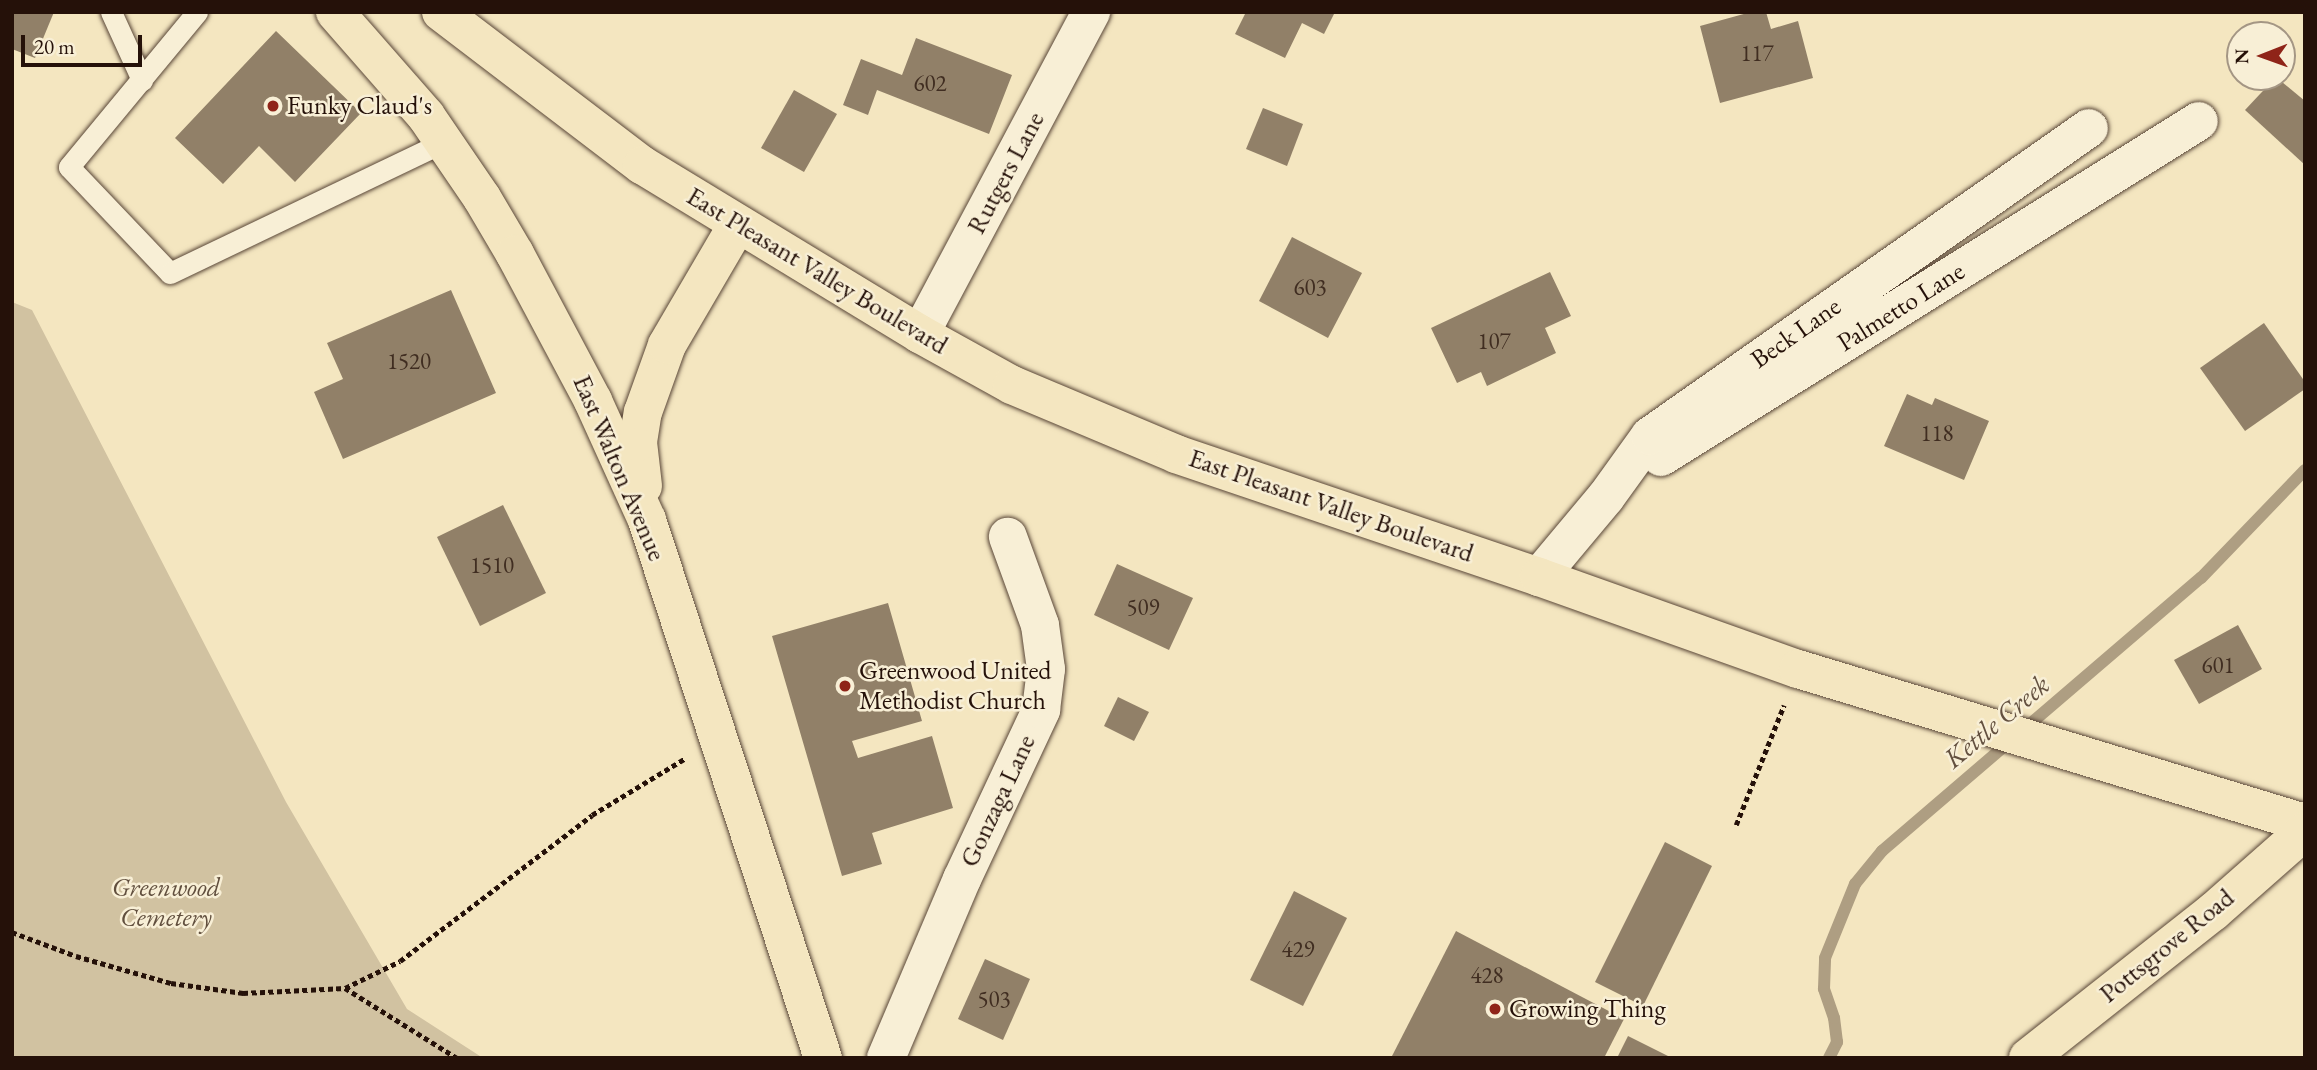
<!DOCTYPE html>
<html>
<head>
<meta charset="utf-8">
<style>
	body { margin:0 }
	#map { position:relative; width:2317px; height:1070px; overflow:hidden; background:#f4e6c0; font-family:"EB Garamond",serif }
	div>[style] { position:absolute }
	.green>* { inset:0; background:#d1c2a1 }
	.stream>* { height:12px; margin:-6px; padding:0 6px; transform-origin:6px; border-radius:6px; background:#ae9e82 }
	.building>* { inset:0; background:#918068 }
	.path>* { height:4.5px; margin-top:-2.25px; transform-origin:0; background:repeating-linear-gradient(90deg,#251109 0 5px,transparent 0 8.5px) }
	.roads { filter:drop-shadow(0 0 2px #594637) drop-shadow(0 0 2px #594637) }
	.service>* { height:21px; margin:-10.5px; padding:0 10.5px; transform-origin:10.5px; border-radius:10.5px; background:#f8efd6 }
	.minor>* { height:38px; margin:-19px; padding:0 19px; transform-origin:19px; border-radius:19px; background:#f8efd6 }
	.primary>* { height:38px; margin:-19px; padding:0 19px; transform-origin:19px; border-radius:19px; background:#f4e6c0 }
	.dots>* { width:19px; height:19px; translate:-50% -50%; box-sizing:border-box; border:4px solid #f8efd6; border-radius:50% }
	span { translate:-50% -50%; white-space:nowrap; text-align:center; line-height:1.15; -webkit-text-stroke:5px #f8efd6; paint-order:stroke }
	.number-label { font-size:23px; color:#402d21 }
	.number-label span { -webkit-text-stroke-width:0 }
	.poi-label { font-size:26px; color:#251109 }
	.left { translate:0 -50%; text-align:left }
	.street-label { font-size:26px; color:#251109 }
	.park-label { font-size:26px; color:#614f3e; font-style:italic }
	.water-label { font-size:28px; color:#63503f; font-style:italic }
	.frame { position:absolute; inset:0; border:14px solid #251109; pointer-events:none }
	.north { position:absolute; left:2226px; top:21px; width:70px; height:70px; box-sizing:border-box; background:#f8efd6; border:2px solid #a49684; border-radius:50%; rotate:269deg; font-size:19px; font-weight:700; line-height:28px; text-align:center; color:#251109 }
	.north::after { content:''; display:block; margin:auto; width:24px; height:32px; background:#8f2418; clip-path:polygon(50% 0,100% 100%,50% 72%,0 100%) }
	.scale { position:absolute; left:21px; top:35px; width:121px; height:32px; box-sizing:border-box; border:4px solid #251109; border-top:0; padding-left:9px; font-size:21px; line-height:24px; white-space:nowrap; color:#251109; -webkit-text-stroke:5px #f8efd6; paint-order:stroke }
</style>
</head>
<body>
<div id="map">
	<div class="green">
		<i style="clip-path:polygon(12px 302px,32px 310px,286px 802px,407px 1009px,483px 1058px,12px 1058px)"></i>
	</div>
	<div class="stream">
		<i style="left:1829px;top:1058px;width:18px;rotate:-63deg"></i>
		<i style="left:1837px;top:1042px;width:24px;rotate:-97deg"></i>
		<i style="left:1834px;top:1018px;width:31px;rotate:-109deg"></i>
		<i style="left:1824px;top:989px;width:31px;rotate:-88deg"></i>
		<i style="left:1825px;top:958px;width:80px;rotate:-67.9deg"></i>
		<i style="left:1855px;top:884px;width:43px;rotate:-50.7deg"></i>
		<i style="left:1882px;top:851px;width:420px;rotate:-40.6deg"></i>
		<i style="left:2201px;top:578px;width:150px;rotate:-46.1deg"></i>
	</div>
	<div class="building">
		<i style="clip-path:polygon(12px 12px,54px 12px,35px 58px,12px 49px)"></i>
		<i style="clip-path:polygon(1246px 12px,1335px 12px,1324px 34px,1302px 23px,1285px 58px,1235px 34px)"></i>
		<i style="clip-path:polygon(1751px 12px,1766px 12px,1771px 29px,1798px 21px,1813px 78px,1720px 103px,1700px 26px)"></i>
		<i style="clip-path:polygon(276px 31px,361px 113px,295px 182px,259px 146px,223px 184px,175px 138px)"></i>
		<i style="clip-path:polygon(916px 38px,1012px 75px,989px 134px,877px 90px,868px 115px,843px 105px,861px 59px,902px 75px)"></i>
		<i style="clip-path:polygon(2276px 77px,2305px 101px,2305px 165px,2245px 110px)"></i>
		<i style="clip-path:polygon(794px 90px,837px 114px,804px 172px,761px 148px)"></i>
		<i style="clip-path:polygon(1263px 108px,1303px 124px,1287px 166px,1246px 149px)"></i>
		<i style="clip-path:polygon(1292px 237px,1362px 273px,1328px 338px,1259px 301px)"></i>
		<i style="clip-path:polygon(1550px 272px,1571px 316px,1545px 328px,1556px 353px,1487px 386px,1481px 372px,1457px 383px,1431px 328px)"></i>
		<i style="clip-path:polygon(451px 290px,496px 393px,343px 459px,314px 392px,343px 379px,327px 343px)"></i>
		<i style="clip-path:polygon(2264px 323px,2305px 382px,2305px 389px,2245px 431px,2200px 368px)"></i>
		<i style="clip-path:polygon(1907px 394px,1932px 405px,1935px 398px,1989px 421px,1964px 480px,1884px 446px)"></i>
		<i style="clip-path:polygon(503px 505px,546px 593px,480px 626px,437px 537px)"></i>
		<i style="clip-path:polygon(1117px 564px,1193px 598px,1169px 650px,1094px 615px)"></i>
		<i style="clip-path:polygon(888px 603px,922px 721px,852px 741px,858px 758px,932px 736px,953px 808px,872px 833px,882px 864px,842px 876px,772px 636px)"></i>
		<i style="clip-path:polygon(2238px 625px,2262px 669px,2199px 704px,2174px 660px)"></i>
		<i style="clip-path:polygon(1118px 697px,1149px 712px,1134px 741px,1104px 726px)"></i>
		<i style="clip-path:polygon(1665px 842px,1712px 866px,1643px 1006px,1595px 982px)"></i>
		<i style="clip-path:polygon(1294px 891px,1347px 918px,1303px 1006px,1250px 980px)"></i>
		<i style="clip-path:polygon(1456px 931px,1624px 1019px,1604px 1058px,1391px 1058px)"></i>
		<i style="clip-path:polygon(985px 959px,1030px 979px,1003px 1040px,958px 1019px)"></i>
		<i style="clip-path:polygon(1628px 1036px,1672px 1058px,1617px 1058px)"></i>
	</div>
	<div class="path">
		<i style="left:1736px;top:825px;width:129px;rotate:-68.2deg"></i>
		<i style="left:12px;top:932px;width:68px;rotate:20.6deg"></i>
		<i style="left:76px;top:956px;width:99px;rotate:15.9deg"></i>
		<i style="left:171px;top:983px;width:73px;rotate:7.9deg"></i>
		<i style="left:243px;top:993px;width:102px;rotate:-2.8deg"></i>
		<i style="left:345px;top:988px;width:61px;rotate:-26.1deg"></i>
		<i style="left:400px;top:961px;width:241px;rotate:-37.2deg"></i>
		<i style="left:592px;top:815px;width:108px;rotate:-31.3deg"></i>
		<i style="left:345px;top:988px;width:132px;rotate:32deg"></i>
	</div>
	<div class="roads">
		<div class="service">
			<i style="left:111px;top:12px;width:75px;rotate:65.5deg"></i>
			<i style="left:197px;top:12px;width:201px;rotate:129.6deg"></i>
			<i style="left:69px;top:167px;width:146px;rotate:46.4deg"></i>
			<i style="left:170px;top:273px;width:304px;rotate:-25.6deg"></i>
		</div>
		<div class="minor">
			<i style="left:920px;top:334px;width:365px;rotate:-62deg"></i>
			<i style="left:1661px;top:457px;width:634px;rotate:-31.99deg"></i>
			<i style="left:1539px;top:577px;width:104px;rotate:-50.1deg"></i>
			<i style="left:1606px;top:497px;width:75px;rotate:-54.2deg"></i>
			<i style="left:1650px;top:436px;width:536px;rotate:-35.05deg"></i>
			<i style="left:886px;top:1058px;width:194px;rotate:-67deg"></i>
			<i style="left:962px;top:879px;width:187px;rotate:-64.9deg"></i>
			<i style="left:1041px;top:710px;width:41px;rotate:-83deg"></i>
			<i style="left:1046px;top:669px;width:44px;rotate:-97.8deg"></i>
			<i style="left:1040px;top:625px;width:94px;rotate:-110deg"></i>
		</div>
		<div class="primary">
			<i style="left:335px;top:12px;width:138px;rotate:48.8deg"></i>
			<i style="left:426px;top:116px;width:99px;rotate:55.7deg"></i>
			<i style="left:482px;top:198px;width:65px;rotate:59.5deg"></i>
			<i style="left:515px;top:254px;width:166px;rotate:62deg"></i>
			<i style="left:593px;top:401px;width:131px;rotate:65.6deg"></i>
			<i style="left:647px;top:520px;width:566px;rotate:71.89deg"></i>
			<i style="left:441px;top:12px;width:253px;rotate:37.3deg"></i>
			<i style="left:642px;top:165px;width:325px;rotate:31.3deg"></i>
			<i style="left:920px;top:334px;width:105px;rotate:29deg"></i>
			<i style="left:1012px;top:385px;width:178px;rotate:22.8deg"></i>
			<i style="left:1176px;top:454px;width:383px;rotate:18.7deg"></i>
			<i style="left:1539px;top:577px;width:275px;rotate:19.6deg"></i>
			<i style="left:1798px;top:669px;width:530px;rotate:16.9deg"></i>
			<i style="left:643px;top:486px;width:44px;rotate:-96.5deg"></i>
			<i style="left:638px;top:442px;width:30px;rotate:-81deg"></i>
			<i style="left:643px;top:412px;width:71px;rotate:-70.3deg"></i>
			<i style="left:667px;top:345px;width:139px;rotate:-59.7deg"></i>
			<i style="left:2028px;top:1058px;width:236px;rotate:-38.3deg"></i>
			<i style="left:2213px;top:912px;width:123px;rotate:-41.4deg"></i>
		</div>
	</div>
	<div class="dots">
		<i style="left:273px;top:106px;background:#8f2418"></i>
		<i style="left:845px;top:686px;background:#8f2418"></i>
		<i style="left:1495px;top:1009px;background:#8f2418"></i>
	</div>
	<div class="number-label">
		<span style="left:1757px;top:53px">117</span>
		<span style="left:930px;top:83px">602</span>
		<span style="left:1310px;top:287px">603</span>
		<span style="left:1494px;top:341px">107</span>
		<span style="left:409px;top:361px">1520</span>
		<span style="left:1937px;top:433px">118</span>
		<span style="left:492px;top:565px">1510</span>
		<span style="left:1143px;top:607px">509</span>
		<span style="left:2218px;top:665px">601</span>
		<span style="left:1298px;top:949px">429</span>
		<span style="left:1487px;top:975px">428</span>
		<span style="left:994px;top:999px">503</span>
	</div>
	<div class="poi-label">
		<span class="left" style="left:287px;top:106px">Funky Claud's</span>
		<span class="left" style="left:859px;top:686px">Greenwood United<br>Methodist Church</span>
		<span class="left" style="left:1509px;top:1009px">Growing Thing</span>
	</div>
	<div class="street-label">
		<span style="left:1006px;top:173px;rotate:-62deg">Rutgers Lane</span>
		<span style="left:817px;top:271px;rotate:31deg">East Pleasant Valley Boulevard</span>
		<span style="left:1901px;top:307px;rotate:-32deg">Palmetto Lane</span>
		<span style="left:1796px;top:333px;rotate:-35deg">Beck Lane</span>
		<span style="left:619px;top:468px;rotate:67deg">East Walton Avenue</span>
		<span style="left:1331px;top:506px;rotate:19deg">East Pleasant Valley Boulevard</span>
		<span style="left:998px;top:801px;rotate:-65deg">Gonzaga Lane</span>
		<span style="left:2167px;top:946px;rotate:-39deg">Pottsgrove Road</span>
	</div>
	<div class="park-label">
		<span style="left:166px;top:903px">Greenwood<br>Cemetery</span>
	</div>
	<div class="water-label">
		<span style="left:1996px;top:721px;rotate:-40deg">Kettle Creek</span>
	</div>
	<div class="frame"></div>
	<div class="north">N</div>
	<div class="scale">20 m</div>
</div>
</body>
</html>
